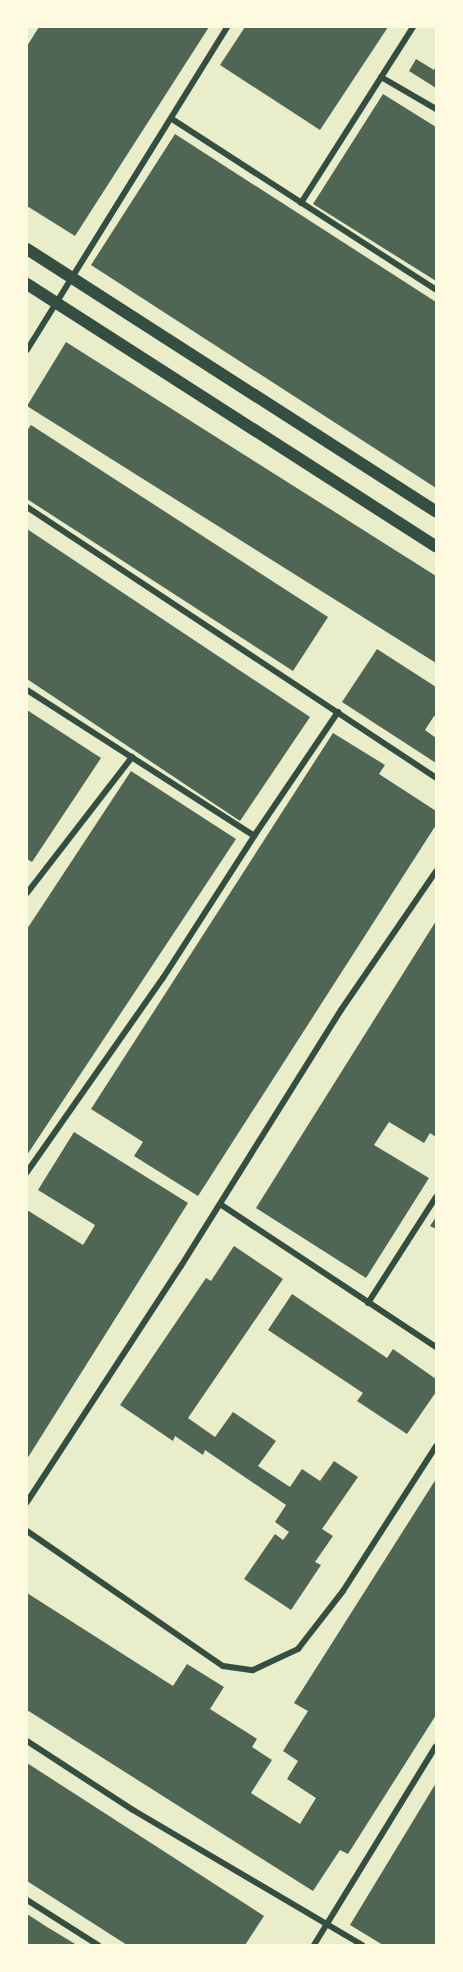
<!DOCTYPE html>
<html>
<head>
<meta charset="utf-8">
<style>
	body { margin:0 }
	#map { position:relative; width:463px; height:1972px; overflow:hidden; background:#e9edc9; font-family:"PT Sans Narrow",sans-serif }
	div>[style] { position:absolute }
	.building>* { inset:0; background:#4f6655 }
	.minor>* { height:6px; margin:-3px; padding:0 3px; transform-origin:3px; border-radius:3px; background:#344e41 }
	.secondary>* { height:12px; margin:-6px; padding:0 6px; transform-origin:6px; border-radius:6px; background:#344e41 }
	span { translate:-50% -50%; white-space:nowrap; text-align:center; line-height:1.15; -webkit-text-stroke:4.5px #fefae0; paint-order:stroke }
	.frame { position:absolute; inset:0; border:28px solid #fefae0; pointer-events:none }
</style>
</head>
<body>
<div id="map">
	<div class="building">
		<i style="clip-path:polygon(39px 27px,209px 27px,75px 236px,27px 206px,27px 46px)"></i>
		<i style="clip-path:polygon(245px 27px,388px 27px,320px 130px,220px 65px)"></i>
		<i style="clip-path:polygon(416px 59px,434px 70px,436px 66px,436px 88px,409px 71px)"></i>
		<i style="clip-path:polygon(383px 94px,436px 127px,436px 281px,313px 204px)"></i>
		<i style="clip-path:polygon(175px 134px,436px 302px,436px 488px,91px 265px)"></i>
		<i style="clip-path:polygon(66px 342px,436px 576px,436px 663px,27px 406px)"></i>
		<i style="clip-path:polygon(31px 425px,328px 617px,293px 671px,27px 499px,27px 431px)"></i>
		<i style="clip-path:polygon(27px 529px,310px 717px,240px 821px,27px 679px)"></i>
		<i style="clip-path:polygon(377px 649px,436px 687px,436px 717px,434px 716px,425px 730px,436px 738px,436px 763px,342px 702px)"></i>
		<i style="clip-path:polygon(27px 710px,101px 758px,32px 862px,27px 859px)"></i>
		<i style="clip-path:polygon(333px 733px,385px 765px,379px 774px,436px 811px,436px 825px,198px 1196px,134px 1156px,143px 1142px,91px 1109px)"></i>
		<i style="clip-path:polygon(131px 771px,236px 839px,27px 1155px,27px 929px)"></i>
		<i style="clip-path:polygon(436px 921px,436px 1137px,430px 1133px,424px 1143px,389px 1122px,374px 1145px,429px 1178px,366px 1278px,256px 1208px)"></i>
		<i style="clip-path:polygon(74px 1132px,188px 1203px,27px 1459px,27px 1210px,83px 1245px,91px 1232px,95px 1225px,38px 1190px)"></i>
		<i style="clip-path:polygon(436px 1217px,436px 1229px,430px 1226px)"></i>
		<i style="clip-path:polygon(234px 1246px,283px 1279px,188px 1418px,215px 1437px,233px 1412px,276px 1441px,258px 1466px,290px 1487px,302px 1469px,320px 1481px,334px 1461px,358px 1477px,322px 1529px,333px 1536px,315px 1562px,321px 1565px,291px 1610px,244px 1579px,275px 1534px,283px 1540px,289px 1532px,275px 1522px,286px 1505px,205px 1450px,203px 1455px,175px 1436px,173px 1441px,120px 1405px,206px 1278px,211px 1281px)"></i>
		<i style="clip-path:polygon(292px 1294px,387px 1358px,393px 1349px,436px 1379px,436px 1392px,407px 1434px,357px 1401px,363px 1393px,268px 1330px)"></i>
		<i style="clip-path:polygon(436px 1479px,436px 1715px,348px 1854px,340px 1850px,313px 1891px,27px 1710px,27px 1593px,173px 1686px,187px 1664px,224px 1687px,210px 1709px,257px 1739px,252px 1747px,272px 1760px,251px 1793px,300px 1824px,316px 1798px,287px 1779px,298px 1761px,283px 1751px,308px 1711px,294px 1703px)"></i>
		<i style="clip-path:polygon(27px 1763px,264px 1916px,245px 1945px,127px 1945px,27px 1881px)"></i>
		<i style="clip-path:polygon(436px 1783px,436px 1945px,383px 1945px,350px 1925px)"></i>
		<i style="clip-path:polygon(27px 1914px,47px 1927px,77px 1945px,27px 1945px)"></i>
	</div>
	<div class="minor">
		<i style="left:381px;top:77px;width:64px;rotate:30.2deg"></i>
		<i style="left:172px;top:119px;width:315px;rotate:32.9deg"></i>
		<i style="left:301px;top:203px;width:209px;rotate:-57.5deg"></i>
		<i style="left:27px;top:350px;width:380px;rotate:-58.2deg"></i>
		<i style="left:27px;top:507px;width:491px;rotate:33.5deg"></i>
		<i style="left:27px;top:690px;width:270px;rotate:32.7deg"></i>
		<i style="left:27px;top:893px;width:172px;rotate:-52.3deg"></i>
		<i style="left:27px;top:1172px;width:237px;rotate:-55deg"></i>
		<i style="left:163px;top:978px;width:169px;rotate:-57.3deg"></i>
		<i style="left:254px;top:836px;width:150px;rotate:-55.9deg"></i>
		<i style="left:220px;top:1204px;width:259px;rotate:33.5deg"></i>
		<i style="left:368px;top:1303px;width:126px;rotate:-57.3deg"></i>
		<i style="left:27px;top:1502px;width:282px;rotate:-56.9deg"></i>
		<i style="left:181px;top:1266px;width:302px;rotate:-58deg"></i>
		<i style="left:341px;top:1010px;width:168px;rotate:-55.6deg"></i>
		<i style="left:27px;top:1531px;width:238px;rotate:34.6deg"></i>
		<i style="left:223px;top:1666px;width:30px;rotate:8deg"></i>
		<i style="left:253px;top:1670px;width:50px;rotate:-25deg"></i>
		<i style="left:298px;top:1649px;width:73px;rotate:-52.2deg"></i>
		<i style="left:343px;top:1591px;width:172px;rotate:-57.3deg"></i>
		<i style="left:27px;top:1741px;width:126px;rotate:33.1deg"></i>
		<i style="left:133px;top:1810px;width:266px;rotate:30.5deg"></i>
		<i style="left:27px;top:1900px;width:84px;rotate:32.4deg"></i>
		<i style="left:314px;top:1945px;width:233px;rotate:-58.5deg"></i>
	</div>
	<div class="secondary">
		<i style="left:27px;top:249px;width:486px;rotate:32.7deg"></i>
		<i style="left:27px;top:284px;width:486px;rotate:32.7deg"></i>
	</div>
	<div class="frame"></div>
</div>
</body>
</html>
